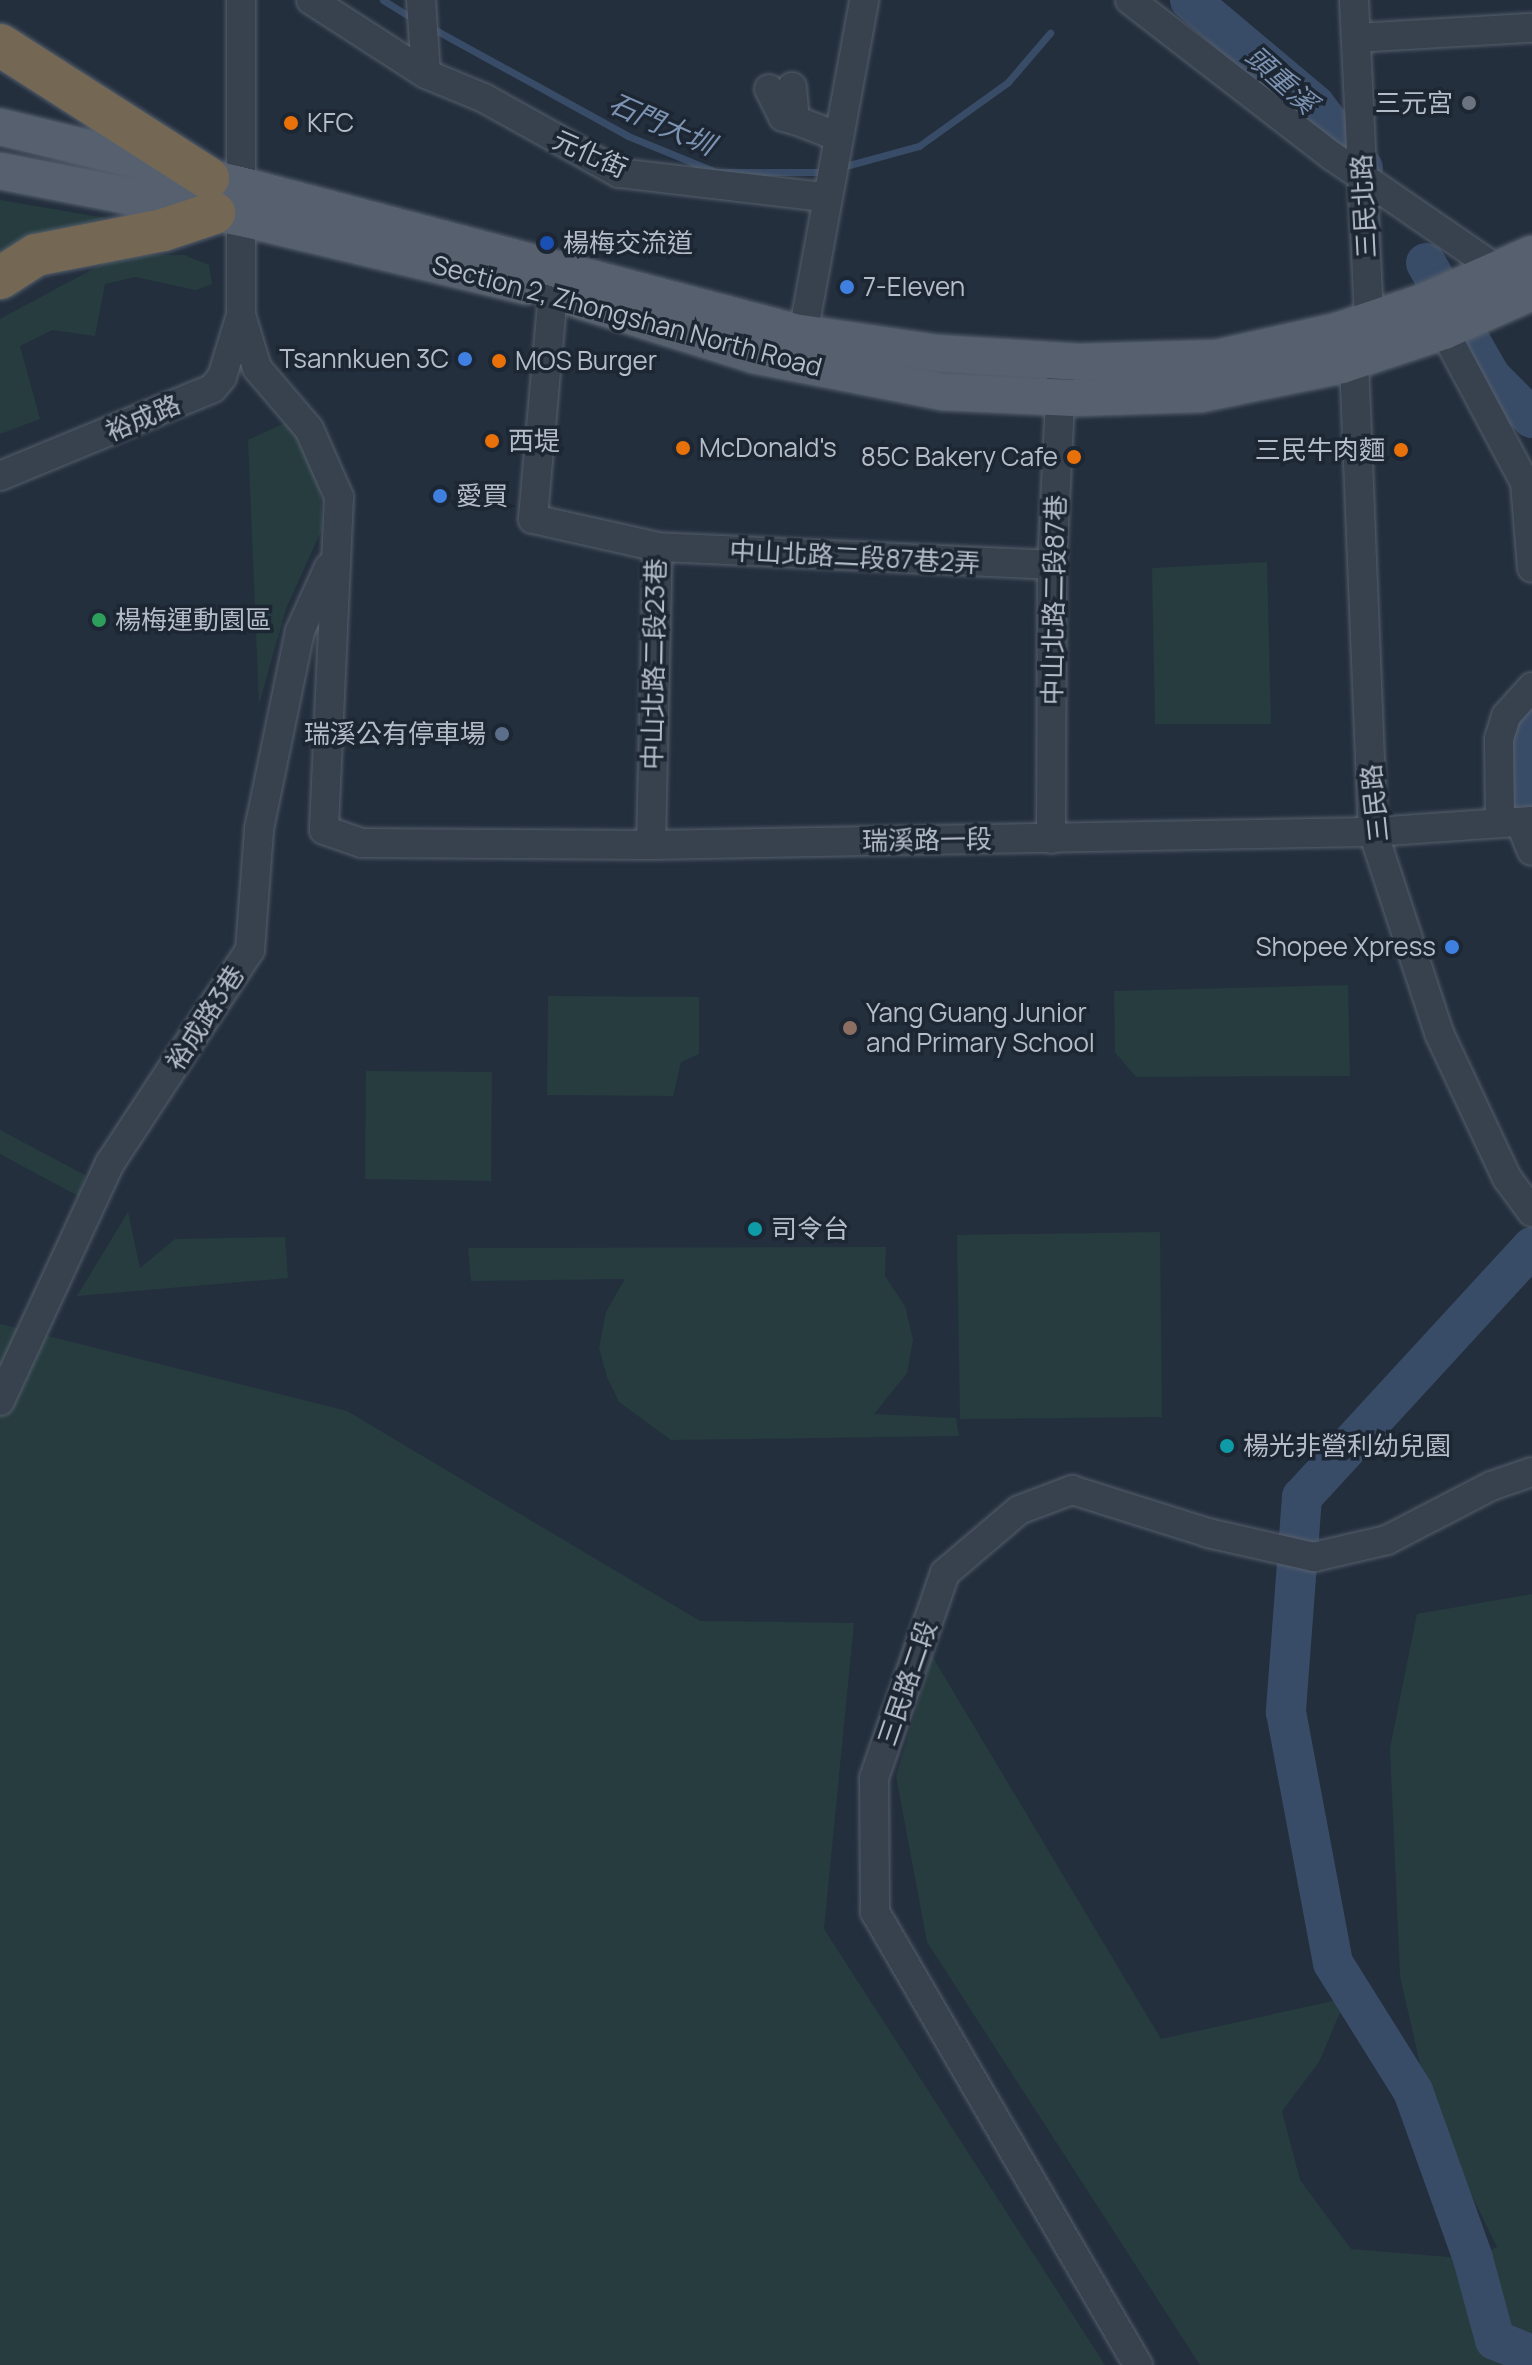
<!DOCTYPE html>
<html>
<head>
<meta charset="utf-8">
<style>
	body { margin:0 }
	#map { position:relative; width:1532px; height:2365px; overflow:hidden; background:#242f3e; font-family:Manrope,"Noto Sans TC",sans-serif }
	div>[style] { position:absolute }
	.green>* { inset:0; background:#263c3f }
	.stream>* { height:7px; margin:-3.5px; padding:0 3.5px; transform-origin:3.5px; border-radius:3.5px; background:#394c67 }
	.river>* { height:40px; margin:-20px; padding:0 20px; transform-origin:20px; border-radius:20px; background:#394c67 }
	.roads { filter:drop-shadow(0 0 2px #565f6c) drop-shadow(0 0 2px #565f6c) }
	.minor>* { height:28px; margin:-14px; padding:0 14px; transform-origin:14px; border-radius:14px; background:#38414e }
	.major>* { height:36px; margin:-18px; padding:0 18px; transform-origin:18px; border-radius:18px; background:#56606e }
	.highway>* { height:42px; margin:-21px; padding:0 21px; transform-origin:21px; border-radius:21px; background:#746855 }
	.dots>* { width:22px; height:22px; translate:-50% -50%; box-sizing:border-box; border:4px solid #1d2633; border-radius:50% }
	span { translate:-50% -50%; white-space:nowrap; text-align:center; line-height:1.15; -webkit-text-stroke:7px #1d2633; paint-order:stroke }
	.poi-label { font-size:26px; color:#b4bcc9 }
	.right { translate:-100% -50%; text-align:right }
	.left { translate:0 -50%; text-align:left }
	.street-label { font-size:26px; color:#b4bcc9 }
	.water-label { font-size:28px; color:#7c92b1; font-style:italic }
</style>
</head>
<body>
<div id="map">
	<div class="green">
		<i style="clip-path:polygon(0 200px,106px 218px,23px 240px,0 255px)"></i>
		<i style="clip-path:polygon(119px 255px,184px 255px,209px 265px,212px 284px,196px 290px,135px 277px,105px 284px,95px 336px,52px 330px,20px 346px,40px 419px,0 434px,0 319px)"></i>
		<i style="clip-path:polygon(291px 420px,320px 486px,322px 529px,286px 609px,259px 704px,248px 440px)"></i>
		<i style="clip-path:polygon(1267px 562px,1271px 724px,1155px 724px,1152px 568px)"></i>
		<i style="clip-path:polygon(1348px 985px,1350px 1076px,1136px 1077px,1115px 1052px,1114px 991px)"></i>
		<i style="clip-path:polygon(548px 996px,699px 997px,699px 1054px,681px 1062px,673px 1096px,547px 1095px)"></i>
		<i style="clip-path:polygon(366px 1071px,492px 1072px,491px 1181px,365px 1179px)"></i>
		<i style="clip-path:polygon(0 1130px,85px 1175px,80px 1197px,0 1154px)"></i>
		<i style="clip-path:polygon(128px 1212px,140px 1268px,175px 1239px,285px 1237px,288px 1278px,77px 1296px)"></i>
		<i style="clip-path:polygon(1160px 1232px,1162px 1417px,960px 1419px,957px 1235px)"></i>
		<i style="clip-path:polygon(886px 1247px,885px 1276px,905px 1306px,913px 1340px,907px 1373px,874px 1414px,956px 1418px,959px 1436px,671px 1440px,619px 1402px,607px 1377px,599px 1348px,606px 1312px,625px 1279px,471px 1281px,468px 1248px)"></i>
		<i style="clip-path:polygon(0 1324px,347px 1411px,700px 1621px,854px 1623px,824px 1929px,1105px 2365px,0 2365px)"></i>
		<i style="clip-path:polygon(1532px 1594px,1532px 2365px,1200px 2365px,927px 1942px,896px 1776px,932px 1656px,1161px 2039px,1346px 1998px,1319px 2062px,1282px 2111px,1300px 2180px,1351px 2249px,1473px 2259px,1497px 2247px,1431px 2112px,1400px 1976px,1390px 1748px,1417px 1614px)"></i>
	</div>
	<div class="stream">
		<i style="left:383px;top:0;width:38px;rotate:32deg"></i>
		<i style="left:430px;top:27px;width:226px;rotate:28.8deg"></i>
		<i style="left:628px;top:136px;width:95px;rotate:22.2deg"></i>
		<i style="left:716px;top:172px;width:110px"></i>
		<i style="left:842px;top:167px;width:80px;rotate:-15.3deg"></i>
		<i style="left:919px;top:146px;width:110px;rotate:-35.7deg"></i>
		<i style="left:1008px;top:82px;width:65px;rotate:-49.4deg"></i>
	</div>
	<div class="river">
		<i style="left:1190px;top:0;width:163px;rotate:40deg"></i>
		<i style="left:1315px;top:105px;width:79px;rotate:52.7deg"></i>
		<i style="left:1426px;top:263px;width:131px;rotate:60.3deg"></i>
		<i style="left:1491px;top:377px;width:58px;rotate:45deg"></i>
		<i style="left:1519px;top:794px;width:48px;rotate:-94.8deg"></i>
		<i style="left:1515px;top:746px;width:38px;rotate:-63deg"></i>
		<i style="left:1532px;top:1247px;width:340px;rotate:132.6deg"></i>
		<i style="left:1302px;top:1497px;width:216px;rotate:94.3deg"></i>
		<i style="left:1286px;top:1712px;width:255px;rotate:79.4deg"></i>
		<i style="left:1333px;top:1963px;width:151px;rotate:58deg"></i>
		<i style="left:1413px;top:2091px;width:178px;rotate:70.3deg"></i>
		<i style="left:1473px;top:2259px;width:84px;rotate:74.8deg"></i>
		<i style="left:1495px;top:2340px;width:40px;rotate:22deg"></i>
	</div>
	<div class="roads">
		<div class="minor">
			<i style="left:241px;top:0;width:315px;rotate:90deg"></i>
			<i style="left:241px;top:315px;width:55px;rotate:73.2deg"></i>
			<i style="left:257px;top:368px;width:80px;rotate:49.6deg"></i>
			<i style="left:309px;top:429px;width:74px;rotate:66.2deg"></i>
			<i style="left:339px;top:497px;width:333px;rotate:92.6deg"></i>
			<i style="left:324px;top:830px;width:39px;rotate:19deg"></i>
			<i style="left:361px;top:843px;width:290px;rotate:0.4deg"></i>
			<i style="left:651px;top:845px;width:722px;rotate:-1.03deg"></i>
			<i style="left:1373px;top:832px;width:159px;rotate:-4deg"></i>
			<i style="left:311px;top:0;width:137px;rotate:32.8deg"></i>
			<i style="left:426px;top:74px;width:63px;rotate:22.5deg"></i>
			<i style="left:484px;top:98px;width:154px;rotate:29.1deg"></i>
			<i style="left:619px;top:173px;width:198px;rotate:6.7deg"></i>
			<i style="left:421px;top:0;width:74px;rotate:86.1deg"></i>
			<i style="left:1130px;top:0;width:255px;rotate:37.7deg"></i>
			<i style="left:1332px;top:156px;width:201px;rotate:34.5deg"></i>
			<i style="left:1354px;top:0;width:321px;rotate:87.3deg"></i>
			<i style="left:1369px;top:321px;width:43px;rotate:110.6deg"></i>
			<i style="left:1354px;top:361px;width:471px;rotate:87.7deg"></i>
			<i style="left:1373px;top:832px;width:212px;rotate:71.8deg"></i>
			<i style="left:1439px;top:1033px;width:160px;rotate:64.9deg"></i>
			<i style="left:1507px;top:1178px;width:42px;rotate:53.7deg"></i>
			<i style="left:1356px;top:38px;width:176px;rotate:-3.3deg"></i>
			<i style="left:792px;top:87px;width:33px;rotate:85deg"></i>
			<i style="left:795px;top:120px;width:47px;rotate:21.1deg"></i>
			<i style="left:769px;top:89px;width:31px;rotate:63deg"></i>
			<i style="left:783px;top:117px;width:12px;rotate:14deg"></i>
			<i style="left:553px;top:293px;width:227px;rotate:95.1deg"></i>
			<i style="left:533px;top:519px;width:128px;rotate:12.6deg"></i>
			<i style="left:658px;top:547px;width:394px;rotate:2.6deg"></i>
			<i style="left:1444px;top:331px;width:172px;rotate:61.9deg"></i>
			<i style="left:1525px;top:483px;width:85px;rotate:85.3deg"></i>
			<i style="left:803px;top:334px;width:340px;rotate:-79.6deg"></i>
			<i style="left:0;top:476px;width:230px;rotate:-22.4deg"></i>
			<i style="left:213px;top:388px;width:14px;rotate:-51deg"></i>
			<i style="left:222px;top:377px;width:65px;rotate:-73deg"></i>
			<i style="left:1500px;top:822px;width:83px;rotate:-90.7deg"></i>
			<i style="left:1499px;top:739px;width:24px;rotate:-73deg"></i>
			<i style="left:1506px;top:716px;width:39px;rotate:-48deg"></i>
			<i style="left:1520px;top:822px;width:31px;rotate:68deg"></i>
			<i style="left:1051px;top:839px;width:274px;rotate:-89.8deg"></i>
			<i style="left:1052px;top:565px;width:187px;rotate:-87.2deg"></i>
			<i style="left:651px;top:845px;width:298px;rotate:-88.7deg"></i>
			<i style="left:0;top:1401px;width:262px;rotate:-65.2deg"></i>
			<i style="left:110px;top:1163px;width:255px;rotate:-56.7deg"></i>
			<i style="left:250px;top:950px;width:121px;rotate:-85.7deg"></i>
			<i style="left:259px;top:829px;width:202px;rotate:-78.3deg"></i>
			<i style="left:300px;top:631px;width:70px;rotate:-65.6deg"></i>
			<i style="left:1138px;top:2365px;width:524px;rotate:-120.14deg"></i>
			<i style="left:875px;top:1912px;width:134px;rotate:-90.4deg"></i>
			<i style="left:874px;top:1778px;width:217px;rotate:-70.9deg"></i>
			<i style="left:945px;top:1573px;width:97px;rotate:-40.4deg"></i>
			<i style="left:1019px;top:1510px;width:57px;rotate:-20.7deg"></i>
			<i style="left:1072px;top:1490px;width:143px;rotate:17.5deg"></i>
			<i style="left:1208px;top:1533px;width:109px;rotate:12.8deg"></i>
			<i style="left:1314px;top:1557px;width:75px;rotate:-13.1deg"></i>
			<i style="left:1387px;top:1540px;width:117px;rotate:-27.4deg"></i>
			<i style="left:1491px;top:1486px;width:43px;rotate:-18.9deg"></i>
		</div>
		<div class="major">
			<i style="left:0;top:127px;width:243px;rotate:13.6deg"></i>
			<i style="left:236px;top:184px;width:577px;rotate:14.85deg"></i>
			<i style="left:794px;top:332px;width:144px;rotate:8.4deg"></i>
			<i style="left:936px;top:353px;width:143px;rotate:3.6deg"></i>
			<i style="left:1079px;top:362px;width:138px;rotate:-1.7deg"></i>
			<i style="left:1217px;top:358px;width:123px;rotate:-12.7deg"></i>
			<i style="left:1337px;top:331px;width:94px;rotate:-18.6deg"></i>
			<i style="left:1426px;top:301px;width:116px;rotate:-23.9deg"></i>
			<i style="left:0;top:171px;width:247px;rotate:11deg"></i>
			<i style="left:242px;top:218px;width:292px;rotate:13.5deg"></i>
			<i style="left:579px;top:300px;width:183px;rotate:17.4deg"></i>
			<i style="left:754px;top:355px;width:193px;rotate:11.1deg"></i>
			<i style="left:943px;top:392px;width:130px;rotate:2.6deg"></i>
			<i style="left:1073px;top:398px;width:127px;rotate:-1.8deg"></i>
			<i style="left:1200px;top:394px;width:145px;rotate:-11.5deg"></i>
			<i style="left:1342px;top:365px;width:108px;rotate:-18.4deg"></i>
			<i style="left:1444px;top:331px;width:96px;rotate:-23.9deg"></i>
		</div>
		<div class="highway">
			<i style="left:0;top:45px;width:247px;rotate:32.6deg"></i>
			<i style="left:0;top:278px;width:43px;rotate:-32.6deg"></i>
			<i style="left:36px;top:255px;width:129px;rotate:-11.1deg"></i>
			<i style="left:163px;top:230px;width:54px;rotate:-18.4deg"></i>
		</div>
	</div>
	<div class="dots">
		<i style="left:1469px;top:103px;background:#6b7280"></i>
		<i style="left:291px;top:123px;background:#e8710a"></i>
		<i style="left:547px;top:243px;background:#1a4fb4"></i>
		<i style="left:847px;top:287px;background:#3f7fe0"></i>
		<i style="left:465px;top:359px;background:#3f7fe0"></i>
		<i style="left:499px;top:361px;background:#e8710a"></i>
		<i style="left:492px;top:441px;background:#e8710a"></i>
		<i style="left:683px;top:448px;background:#e8710a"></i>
		<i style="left:1401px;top:450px;background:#e8710a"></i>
		<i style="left:1074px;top:457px;background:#e8710a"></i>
		<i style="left:440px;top:496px;background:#3f7fe0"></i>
		<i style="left:99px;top:620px;background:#2e9e5b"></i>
		<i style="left:502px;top:734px;background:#5c6f8a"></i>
		<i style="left:1452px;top:947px;background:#3f7fe0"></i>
		<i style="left:850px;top:1028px;background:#8d6e63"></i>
		<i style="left:755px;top:1229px;background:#0f9aa8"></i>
		<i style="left:1227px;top:1446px;background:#0f9aa8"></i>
	</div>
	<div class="poi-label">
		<span class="right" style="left:1453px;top:103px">三元宮</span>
		<span class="left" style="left:307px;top:123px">KFC</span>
		<span class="left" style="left:563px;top:243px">楊梅交流道</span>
		<span class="left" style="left:863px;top:287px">7-Eleven</span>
		<span class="right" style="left:449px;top:359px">Tsannkuen 3C</span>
		<span class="left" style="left:515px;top:361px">MOS Burger</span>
		<span class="left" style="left:508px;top:441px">西堤</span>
		<span class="left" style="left:699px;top:448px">McDonald's</span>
		<span class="right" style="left:1385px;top:450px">三民牛肉麵</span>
		<span class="right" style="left:1058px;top:457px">85C Bakery Cafe</span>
		<span class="left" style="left:456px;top:496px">愛買</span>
		<span class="left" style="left:115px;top:620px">楊梅運動園區</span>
		<span class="right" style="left:486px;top:734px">瑞溪公有停車場</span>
		<span class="right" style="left:1436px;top:947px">Shopee Xpress</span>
		<span class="left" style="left:866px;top:1028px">Yang Guang Junior<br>and Primary School</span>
		<span class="left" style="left:771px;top:1229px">司令台</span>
		<span class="left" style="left:1243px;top:1446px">楊光非營利幼兒園</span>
	</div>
	<div class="street-label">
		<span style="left:590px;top:154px;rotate:24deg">元化街</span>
		<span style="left:1364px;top:206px;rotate:-93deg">三民北路</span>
		<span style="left:627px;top:316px;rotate:15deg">Section 2, Zhongshan North Road</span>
		<span style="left:143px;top:418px;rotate:-23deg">裕成路</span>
		<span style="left:855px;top:557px;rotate:3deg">中山北路二段87巷2弄</span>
		<span style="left:1054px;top:600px;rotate:-89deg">中山北路二段87巷</span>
		<span style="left:654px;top:664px;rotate:-89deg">中山北路二段23巷</span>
		<span style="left:1375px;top:803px;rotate:-96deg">三民路</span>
		<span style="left:927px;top:840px;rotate:-1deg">瑞溪路一段</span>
		<span style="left:205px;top:1018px;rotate:-57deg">裕成路3巷</span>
		<span style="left:907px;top:1683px;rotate:-71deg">三民路二段</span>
	</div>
	<div class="water-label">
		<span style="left:1282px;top:79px;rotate:42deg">頭重溪</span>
		<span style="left:662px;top:123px;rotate:24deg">石門大圳</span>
	</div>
</div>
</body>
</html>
